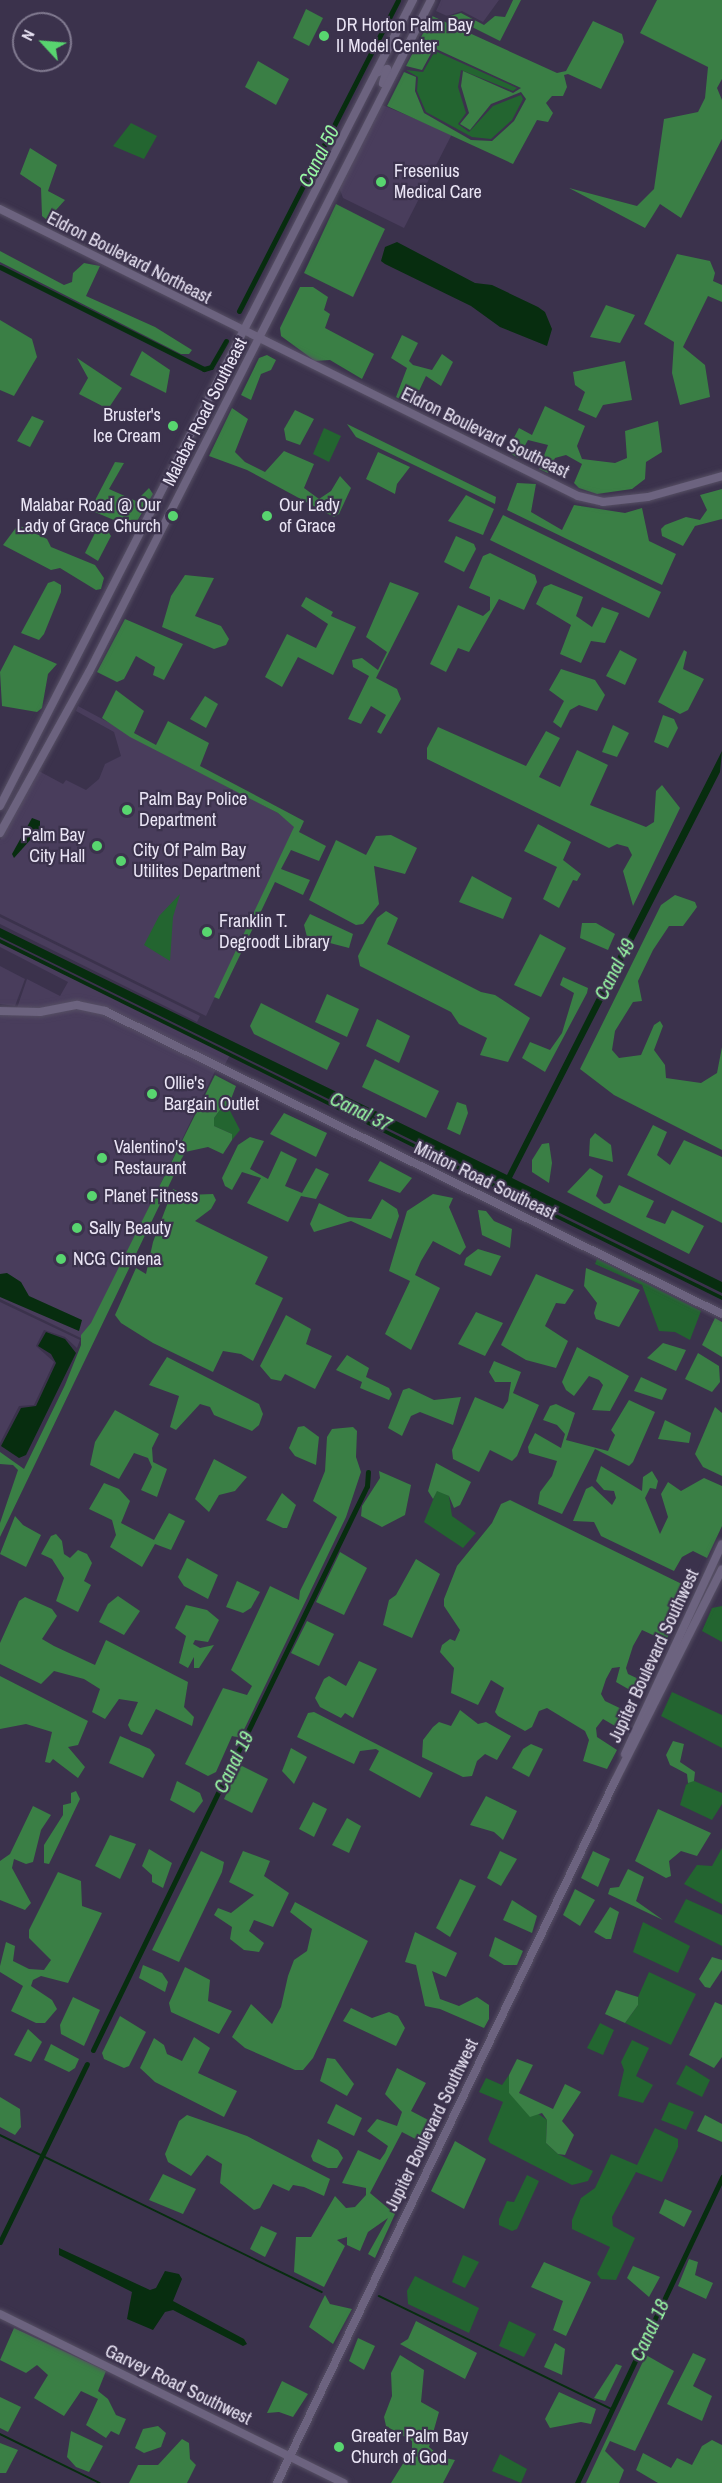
<!DOCTYPE html>
<html>
<head>
<meta charset="utf-8">
<style>
	body { margin:0 }
	#map { position:relative; width:722px; height:2483px; overflow:hidden; background:#3b324c; font-family:"Archivo Narrow",sans-serif }
	div>[style] { position:absolute }
	.built>* { inset:0; background:#493d5c }
	.green>* { inset:0; background:#236530 }
	.forest>* { inset:0; background:#3a7f45 }
	.water>* { inset:0; background:#072d0f }
	.stream>* { height:1.5px; margin:-0.75px; padding:0 0.75px; transform-origin:0.75px; border-radius:0.75px; background:#072d0f }
	.canal>* { height:5px; margin:-2.5px; padding:0 2.5px; transform-origin:2.5px; border-radius:2.5px; background:#072d0f }
	.roads { filter:drop-shadow(0 0 2px #564f64) drop-shadow(0 0 2px #564f64) }
	.secondary>* { height:8px; margin:-4px; padding:0 4px; transform-origin:4px; border-radius:4px; background:#6c637f }
	.dots>* { width:16px; height:16px; translate:-50% -50%; box-sizing:border-box; border:3px solid #3b324c; border-radius:50% }
	span { translate:-50% -50%; white-space:nowrap; text-align:center; line-height:1.15; -webkit-text-stroke:4.5px #3b324c; paint-order:stroke }
	.poi-label { font-size:18px; color:#eae5f5 }
	.left { translate:0 -50%; text-align:left }
	.right { translate:-100% -50%; text-align:right }
	.street-label { font-size:18px; color:#eae5f5 }
	.water-label { font-size:20px; color:#98f6a4; font-style:italic }
	.north { position:absolute; left:12px; top:12px; width:60px; height:60px; box-sizing:border-box; background:#3b324c; border:2px solid #817a90; border-radius:50%; rotate:296deg; font-size:16px; font-weight:700; line-height:24px; text-align:center; color:#eae5f5 }
	.north::after { content:''; display:block; margin:auto; width:21px; height:27px; background:#58d56f; clip-path:polygon(50% 0,100% 100%,50% 72%,0 100%) }
</style>
</head>
<body>
<div id="map">
	<div class="built">
		<i style="clip-path:polygon(441px 0,499px 0,483px 22px,462px 11px,447px 16px,436px 11px)"></i>
		<i style="clip-path:polygon(380px 104px,452px 134px,404px 228px,343px 198px,339px 187px)"></i>
		<i style="clip-path:polygon(78px 706px,278px 813px,295px 827px,206px 1016px,0 914px,0 840px,37px 770px,63px 784px,66px 780px,86px 790px,99px 779px,105px 764px,121px 756px,114px 732px,76px 711px)"></i>
		<i style="clip-path:polygon(0 917px,200px 1016px,197px 1022px,0 924px)"></i>
		<i style="clip-path:polygon(0 943px,230px 1055px,224px 1066px,105px 1008px,39px 1010px,0 1008px,17px 1008px,27px 979px,60px 996px,68px 982px,0 947px)"></i>
		<i style="clip-path:polygon(0 966px,25px 979px,15px 1006px,0 1004px)"></i>
		<i style="clip-path:polygon(77px 1005px,105px 1011px,218px 1065px,85px 1340px,0 1299px,0 1011px,16px 1014px)"></i>
		<i style="clip-path:polygon(0 1302px,80px 1340px,77px 1348px,65px 1337px,44px 1330px,36px 1346px,54px 1362px,34px 1405px,19px 1406px,0 1443px)"></i>
	</div>
	<div class="green">
		<i style="clip-path:polygon(435px 51px,517px 88px,513px 91px,461px 70px,458px 87px,466px 113px,458px 124px,469px 132px,493px 106px,521px 95px,523px 99px,512px 120px,491px 139px,472px 137px,426px 112px,417px 91px,418px 77px,406px 70px,423px 72px)"></i>
		<i style="clip-path:polygon(131px 123px,157px 136px,144px 159px,113px 146px)"></i>
		<i style="clip-path:polygon(324px 428px,341px 436px,329px 462px,313px 454px)"></i>
		<i style="clip-path:polygon(180px 894px,173px 917px,170px 961px,144px 945px,159px 916px)"></i>
		<i style="clip-path:polygon(222px 1107px,228px 1107px,240px 1130px,232px 1140px,232px 1134px,214px 1126px,214px 1118px)"></i>
		<i style="clip-path:polygon(597px 1259px,701px 1311px,690px 1340px,675px 1332px,659px 1331px,642px 1285px,595px 1264px)"></i>
		<i style="clip-path:polygon(437px 1490px,449px 1496px,452px 1516px,476px 1533px,463px 1548px,424px 1522px)"></i>
		<i style="clip-path:polygon(722px 1606px,722px 1642px,702px 1631px,712px 1608px)"></i>
		<i style="clip-path:polygon(672px 1692px,722px 1715px,722px 1748px,661px 1716px)"></i>
		<i style="clip-path:polygon(692px 1780px,722px 1793px,722px 1804px,712px 1820px,680px 1805px,686px 1785px)"></i>
		<i style="clip-path:polygon(722px 1848px,722px 1904px,684px 1884px,697px 1865px,712px 1866px)"></i>
		<i style="clip-path:polygon(686px 1899px,722px 1915px,722px 1946px,674px 1922px)"></i>
		<i style="clip-path:polygon(643px 1922px,690px 1946px,678px 1973px,633px 1952px)"></i>
		<i style="clip-path:polygon(649px 1972px,696px 1994px,671px 2045px,625px 2023px,638px 2005px,638px 1997px)"></i>
		<i style="clip-path:polygon(600px 2023px,614px 2030px,603px 2055px,587px 2048px)"></i>
		<i style="clip-path:polygon(632px 2040px,649px 2048px,636px 2076px,653px 2085px,643px 2103px,618px 2096px,624px 2070px,621px 2062px)"></i>
		<i style="clip-path:polygon(686px 2065px,710px 2080px,702px 2097px,676px 2084px)"></i>
		<i style="clip-path:polygon(509px 2075px,509px 2093px,547px 2120px,546px 2143px,558px 2154px,593px 2171px,588px 2181px,572px 2185px,490px 2143px,488px 2139px,503px 2102px,479px 2092px,486px 2078px,502px 2085px)"></i>
		<i style="clip-path:polygon(669px 2102px,694px 2112px,686px 2130px,661px 2120px)"></i>
		<i style="clip-path:polygon(655px 2128px,678px 2139px,678px 2147px,662px 2182px,636px 2172px,612px 2217px,613px 2226px,635px 2238px,616px 2280px,601px 2279px,597px 2274px,610px 2247px,572px 2229px,572px 2220px,581px 2198px,595px 2188px,611px 2154px,637px 2165px)"></i>
		<i style="clip-path:polygon(527px 2175px,539px 2181px,517px 2229px,512px 2231px,499px 2225px,499px 2219px,507px 2201px,514px 2202px)"></i>
		<i style="clip-path:polygon(463px 2255px,479px 2262px,465px 2288px,452px 2282px)"></i>
		<i style="clip-path:polygon(415px 2276px,479px 2308px,469px 2333px,408px 2304px,407px 2291px)"></i>
		<i style="clip-path:polygon(509px 2321px,536px 2334px,524px 2357px,499px 2346px)"></i>
		<i style="clip-path:polygon(500px 2454px,527px 2469px,521px 2483px,492px 2471px)"></i>
	</div>
	<div class="forest">
		<i style="clip-path:polygon(513px 0,521px 0,500px 41px,450px 16px,461px 13px,484px 25px,495px 16px,505px 17px)"></i>
		<i style="clip-path:polygon(657px 0,722px 0,722px 79px,717px 88px,722px 100px,722px 139px,681px 218px,660px 204px,645px 228px,569px 188px,637px 206px,654px 189px,664px 119px,698px 112px,705px 98px,708px 67px,640px 33px)"></i>
		<i style="clip-path:polygon(306px 9px,323px 18px,309px 46px,293px 38px)"></i>
		<i style="clip-path:polygon(432px 16px,557px 73px,566px 71px,593px 21px,622px 34px,624px 42px,601px 89px,568px 74px,564px 75px,567px 87px,563px 96px,552px 96px,546px 103px,553px 113px,548px 122px,537px 120px,513px 164px,387px 106px,404px 72px,416px 77px,415px 91px,424px 113px,471px 140px,492px 141px,514px 121px,526px 99px,521px 92px,491px 104px,470px 130px,460px 124px,469px 113px,461px 86px,463px 71px,513px 93px,521px 88px,434px 48px,422px 70px,406px 66px)"></i>
		<i style="clip-path:polygon(258px 61px,289px 79px,276px 105px,245px 87px)"></i>
		<i style="clip-path:polygon(30px 148px,57px 165px,48px 191px,65px 200px,47px 220px,42px 216px,41px 188px,20px 174px)"></i>
		<i style="clip-path:polygon(336px 204px,385px 229px,353px 297px,304px 273px)"></i>
		<i style="clip-path:polygon(0 251px,64px 285px,72px 282px,73px 273px,84px 263px,100px 266px,86px 296px,155px 327px,192px 350px,189px 354px,181px 354px,0 262px)"></i>
		<i style="clip-path:polygon(677px 254px,710px 261px,715px 273px,713px 281px,722px 285px,722px 302px,708px 296px,683px 347px,705px 365px,710px 397px,680px 405px,672px 373px,674px 342px,644px 324px)"></i>
		<i style="clip-path:polygon(300px 287px,313px 287px,328px 297px,324px 310px,330px 314px,325px 328px,374px 354px,362px 379px,330px 360px,315px 361px,281px 336px,280px 328px)"></i>
		<i style="clip-path:polygon(606px 305px,635px 315px,620px 343px,590px 337px)"></i>
		<i style="clip-path:polygon(0 320px,32px 339px,37px 357px,14px 396px,0 390px)"></i>
		<i style="clip-path:polygon(402px 335px,418px 343px,409px 361px,413px 365px,432px 370px,442px 354px,453px 362px,441px 386px,426px 376px,412px 406px,396px 397px,407px 368px,391px 358px)"></i>
		<i style="clip-path:polygon(142px 351px,170px 370px,166px 393px,130px 375px)"></i>
		<i style="clip-path:polygon(267px 355px,276px 360px,271px 370px,261px 374px,251px 400px,241px 395px,259px 358px)"></i>
		<i style="clip-path:polygon(77px 358px,122px 388px,108px 409px,79px 394px,88px 378px)"></i>
		<i style="clip-path:polygon(625px 361px,632px 400px,603px 405px,596px 418px,578px 410px,585px 392px,575px 385px,573px 372px)"></i>
		<i style="clip-path:polygon(545px 406px,585px 426px,577px 446px,582px 459px,615px 463px,627px 458px,625px 431px,658px 421px,662px 452px,646px 462px,645px 479px,632px 489px,597px 494px,579px 488px,574px 483px,582px 464px,566px 455px,555px 458px,548px 473px,539px 469px,548px 445px,528px 440px,518px 458px,507px 451px,519px 428px,532px 435px)"></i>
		<i style="clip-path:polygon(232px 408px,248px 419px,235px 452px,245px 462px,265px 472px,284px 451px,314px 464px,304px 488px,319px 499px,331px 491px,340px 476px,351px 488px,339px 514px,334px 517px,247px 470px,209px 456px)"></i>
		<i style="clip-path:polygon(295px 410px,314px 419px,300px 445px,286px 440px,284px 429px)"></i>
		<i style="clip-path:polygon(32px 416px,44px 421px,30px 447px,17px 441px)"></i>
		<i style="clip-path:polygon(347px 424px,496px 497px,495px 504px,356px 437px)"></i>
		<i style="clip-path:polygon(378px 452px,410px 467px,397px 484px,395px 494px,366px 479px)"></i>
		<i style="clip-path:polygon(115px 462px,124px 463px,109px 489px,136px 501px,149px 488px,153px 494px,133px 528px,90px 510px)"></i>
		<i style="clip-path:polygon(517px 483px,536px 484px,531px 512px,562px 530px,574px 505px,625px 513px,642px 508px,649px 541px,676px 554px,662px 585px,507px 510px)"></i>
		<i style="clip-path:polygon(722px 489px,722px 519px,695px 526px,683px 546px,662px 536px,661px 529px,665px 525px,686px 517px,700px 520px,707px 510px,700px 495px)"></i>
		<i style="clip-path:polygon(466px 495px,494px 509px,483px 535px,448px 521px)"></i>
		<i style="clip-path:polygon(503px 515px,661px 592px,649px 618px,490px 540px)"></i>
		<i style="clip-path:polygon(18px 525px,47px 539px,51px 547px,95px 565px,104px 578px,101px 589px,96px 590px,60px 568px,51px 570px,3px 545px)"></i>
		<i style="clip-path:polygon(97px 529px,107px 530px,111px 536px,98px 561px,85px 553px)"></i>
		<i style="clip-path:polygon(456px 536px,474px 544px,476px 549px,464px 572px,444px 562px)"></i>
		<i style="clip-path:polygon(490px 553px,535px 575px,537px 582px,524px 610px,499px 599px,469px 652px,458px 648px,446px 672px,430px 664px,458px 605px,483px 616px,490px 610px,490px 597px,469px 588px,483px 556px)"></i>
		<i style="clip-path:polygon(185px 575px,214px 578px,195px 616px,221px 626px,229px 639px,226px 645px,214px 649px,162px 627px,171px 596px)"></i>
		<i style="clip-path:polygon(54px 581px,61px 585px,61px 592px,44px 634px,39px 640px,21px 633px,48px 583px)"></i>
		<i style="clip-path:polygon(390px 582px,419px 593px,376px 678px,397px 689px,401px 699px,381px 734px,377px 732px,386px 715px,371px 706px,361px 724px,348px 719px,369px 676px,353px 667px,352px 660px,362px 658px,378px 670px,387px 652px,366px 637px)"></i>
		<i style="clip-path:polygon(551px 584px,583px 597px,576px 616px,592px 627px,602px 607px,619px 613px,605px 643px,591px 641px,581px 663px,560px 654px,571px 625px,536px 604px,544px 587px)"></i>
		<i style="clip-path:polygon(306px 597px,333px 612px,331px 616px,356px 627px,333px 675px,298px 657px,282px 687px,265px 677px,287px 634px,316px 648px,328px 624px,301px 606px)"></i>
		<i style="clip-path:polygon(125px 619px,183px 644px,164px 680px,153px 675px,155px 667px,136px 656px,124px 679px,117px 682px,97px 672px)"></i>
		<i style="clip-path:polygon(14px 645px,57px 664px,48px 674px,42px 708px,37px 712px,2px 706px,0 672px)"></i>
		<i style="clip-path:polygon(620px 650px,637px 659px,625px 685px,606px 676px)"></i>
		<i style="clip-path:polygon(684px 650px,687px 652px,683px 669px,704px 679px,688px 710px,680px 714px,658px 702px)"></i>
		<i style="clip-path:polygon(561px 669px,595px 680px,605px 695px,597px 711px,579px 705px,570px 710px,561px 728px,553px 722px,564px 701px,549px 690px)"></i>
		<i style="clip-path:polygon(116px 690px,144px 711px,134px 733px,156px 745px,168px 721px,209px 743px,200px 766px,304px 821px,299px 832px,326px 846px,319px 861px,291px 850px,281px 869px,310px 880px,303px 895px,275px 882px,219px 999px,214px 997px,294px 827px,278px 813px,130px 737px,102px 718px)"></i>
		<i style="clip-path:polygon(205px 696px,218px 704px,206px 728px,190px 719px)"></i>
		<i style="clip-path:polygon(663px 715px,674px 719px,678px 728px,668px 748px,654px 742px)"></i>
		<i style="clip-path:polygon(613px 725px,629px 733px,617px 757px,602px 752px)"></i>
		<i style="clip-path:polygon(438px 727px,526px 766px,546px 731px,560px 738px,539px 777px,560px 787px,577px 750px,608px 765px,590px 805px,646px 827px,654px 822px,656px 791px,662px 785px,680px 808px,633px 906px,623px 871px,632px 855px,628px 847px,617px 844px,609px 848px,427px 759px,427px 748px)"></i>
		<i style="clip-path:polygon(538px 824px,571px 842px,563px 860px,581px 874px,577px 881px,573px 880px,559px 908px,543px 899px,557px 867px,524px 851px)"></i>
		<i style="clip-path:polygon(391px 835px,417px 848px,405px 874px,374px 866px,379px 904px,363px 924px,356px 925px,309px 900px,336px 840px,366px 855px,376px 836px)"></i>
		<i style="clip-path:polygon(472px 876px,512px 898px,503px 919px,459px 902px)"></i>
		<i style="clip-path:polygon(675px 895px,695px 902px,697px 907px,683px 926px,669px 926px,653px 950px,638px 981px,642px 1001px,633px 1002px,615px 1031px,612px 1050px,619px 1058px,641px 1055px,654px 1025px,660px 1021px,663px 1026px,654px 1050px,665px 1065px,666px 1078px,701px 1083px,717px 1073px,722px 1047px,722px 1150px,614px 1095px,580px 1069px,661px 905px)"></i>
		<i style="clip-path:polygon(386px 911px,398px 918px,387px 944px,481px 992px,495px 995px,530px 1018px,508px 1062px,480px 1055px,487px 1038px,459px 1024px,451px 1012px,360px 966px,358px 956px,377px 918px)"></i>
		<i style="clip-path:polygon(310px 914px,353px 934px,349px 948px,307px 937px,304px 925px)"></i>
		<i style="clip-path:polygon(582px 923px,596px 923px,615px 934px,608px 950px,580px 938px)"></i>
		<i style="clip-path:polygon(540px 934px,566px 948px,541px 997px,514px 985px)"></i>
		<i style="clip-path:polygon(563px 977px,588px 988px,587px 993px,545px 1072px,522px 1058px,530px 1042px,550px 1050px,562px 1033px,574px 993px,560px 985px)"></i>
		<i style="clip-path:polygon(327px 994px,359px 1009px,347px 1037px,315px 1022px)"></i>
		<i style="clip-path:polygon(261px 1003px,340px 1043px,327px 1070px,254px 1034px,250px 1026px)"></i>
		<i style="clip-path:polygon(377px 1019px,410px 1036px,399px 1063px,366px 1046px)"></i>
		<i style="clip-path:polygon(375px 1059px,439px 1091px,426px 1118px,362px 1087px)"></i>
		<i style="clip-path:polygon(215px 1075px,236px 1086px,228px 1107px,222px 1107px,214px 1118px,214px 1126px,232px 1134px,232px 1140px,223px 1154px,208px 1147px,185px 1152px,0 1537px,0 1523px,18px 1470px,13px 1465px,0 1464px,0 1452px,24px 1469px,65px 1385px,81px 1345px,81px 1335px,91px 1323px)"></i>
		<i style="clip-path:polygon(457px 1102px,466px 1105px,468px 1113px,460px 1135px,447px 1129px)"></i>
		<i style="clip-path:polygon(284px 1113px,327px 1133px,316px 1157px,270px 1134px)"></i>
		<i style="clip-path:polygon(653px 1125px,667px 1132px,657px 1155px,670px 1165px,684px 1140px,722px 1157px,722px 1223px,627px 1175px)"></i>
		<i style="clip-path:polygon(595px 1133px,611px 1145px,613px 1162px,589px 1156px,590px 1139px)"></i>
		<i style="clip-path:polygon(250px 1137px,264px 1141px,250px 1169px,268px 1179px,281px 1151px,297px 1159px,285px 1186px,302px 1193px,316px 1168px,329px 1174px,316px 1199px,301px 1196px,288px 1222px,247px 1203px,261px 1178px,242px 1172px,232px 1190px,225px 1186px,222px 1178px,238px 1145px)"></i>
		<i style="clip-path:polygon(549px 1143px,552px 1163px,549px 1183px,532px 1172px,532px 1160px,542px 1144px)"></i>
		<i style="clip-path:polygon(380px 1161px,412px 1178px,400px 1193px,368px 1181px)"></i>
		<i style="clip-path:polygon(590px 1168px,603px 1176px,596px 1196px,604px 1204px,610px 1203px,619px 1185px,654px 1201px,646px 1217px,665px 1224px,672px 1210px,704px 1226px,689px 1254px,567px 1192px)"></i>
		<i style="clip-path:polygon(173px 1189px,186px 1195px,213px 1194px,216px 1200px,211px 1209px,195px 1221px,268px 1257px,255px 1284px,283px 1298px,253px 1361px,241px 1354px,223px 1351px,213px 1372px,153px 1343px,121px 1323px,115px 1315px,136px 1268px,146px 1274px,153px 1242px)"></i>
		<i style="clip-path:polygon(433px 1194px,453px 1198px,449px 1207px,466px 1247px,460px 1255px,433px 1241px,421px 1261px,415px 1275px,440px 1288px,411px 1350px,385px 1334px,410px 1281px,389px 1271px,407px 1211px)"></i>
		<i style="clip-path:polygon(382px 1199px,397px 1209px,399px 1216px,391px 1239px,351px 1221px,314px 1232px,310px 1224px,319px 1203px,348px 1217px,371px 1219px)"></i>
		<i style="clip-path:polygon(478px 1210px,486px 1211px,494px 1221px,512px 1229px,510px 1248px,482px 1235px)"></i>
		<i style="clip-path:polygon(478px 1249px,501px 1256px,491px 1276px,464px 1265px,466px 1258px)"></i>
		<i style="clip-path:polygon(586px 1268px,640px 1290px,619px 1327px,596px 1319px,594px 1313px,597px 1303px,584px 1286px)"></i>
		<i style="clip-path:polygon(536px 1274px,574px 1290px,565px 1304px,556px 1303px,545px 1326px,568px 1341px,556px 1368px,526px 1360px,501px 1345px)"></i>
		<i style="clip-path:polygon(476px 1312px,503px 1323px,485px 1356px,458px 1344px)"></i>
		<i style="clip-path:polygon(286px 1315px,311px 1329px,306px 1344px,332px 1356px,315px 1389px,285px 1374px,281px 1381px,271px 1379px,260px 1366px)"></i>
		<i style="clip-path:polygon(715px 1318px,722px 1322px,722px 1357px,702px 1345px)"></i>
		<i style="clip-path:polygon(663px 1343px,686px 1350px,676px 1371px,647px 1358px)"></i>
		<i style="clip-path:polygon(577px 1347px,629px 1376px,610px 1411px,592px 1410px,603px 1385px,599px 1380px,589px 1376px,574px 1396px,566px 1390px,562px 1382px)"></i>
		<i style="clip-path:polygon(698px 1353px,719px 1366px,720px 1382px,712px 1392px,685px 1379px)"></i>
		<i style="clip-path:polygon(347px 1355px,369px 1368px,366px 1377px,389px 1388px,392px 1394px,389px 1400px,360px 1388px,362px 1382px,336px 1370px)"></i>
		<i style="clip-path:polygon(167px 1357px,259px 1404px,263px 1414px,259px 1425px,252px 1431px,214px 1415px,210px 1407px,200px 1404px,176px 1430px,170px 1427px,179px 1396px,149px 1385px)"></i>
		<i style="clip-path:polygon(494px 1361px,521px 1372px,513px 1393px,539px 1405px,517px 1456px,512px 1461px,490px 1450px,479px 1472px,453px 1459px,452px 1450px,475px 1397px,503px 1409px,508px 1401px,511px 1382px,495px 1382px,489px 1372px)"></i>
		<i style="clip-path:polygon(641px 1377px,667px 1389px,662px 1400px,634px 1391px)"></i>
		<i style="clip-path:polygon(409px 1388px,434px 1400px,461px 1397px,453px 1425px,420px 1412px,411px 1416px,402px 1436px,388px 1428px,403px 1390px)"></i>
		<i style="clip-path:polygon(629px 1400px,655px 1412px,633px 1462px,629px 1466px,595px 1449px,562px 1514px,538px 1504px,540px 1492px,552px 1476px,557px 1461px,529px 1453px,528px 1447px,535px 1433px,561px 1448px,565px 1434px,557px 1425px,543px 1420px,550px 1406px,556px 1404px,575px 1413px,566px 1440px,608px 1451px,615px 1435px,611px 1430px)"></i>
		<i style="clip-path:polygon(715px 1407px,722px 1413px,722px 1476px,703px 1467px,695px 1454px)"></i>
		<i style="clip-path:polygon(115px 1410px,159px 1434px,152px 1448px,153px 1462px,167px 1469px,157px 1497px,141px 1490px,152px 1467px,148px 1458px,134px 1453px,119px 1479px,90px 1465px,95px 1442px)"></i>
		<i style="clip-path:polygon(665px 1420px,691px 1433px,689px 1443px,658px 1439px)"></i>
		<i style="clip-path:polygon(304px 1426px,319px 1437px,316px 1465px,295px 1456px,289px 1448px,298px 1427px)"></i>
		<i style="clip-path:polygon(353px 1427px,357px 1431px,356px 1457px,361px 1472px,346px 1517px,240px 1738px,232px 1736px,216px 1772px,208px 1776px,185px 1764px,223px 1688px,247px 1695px,252px 1686px,231px 1670px,270px 1586px,299px 1600px,300px 1591px,337px 1517px,313px 1501px,325px 1471px,327px 1437px,332px 1429px)"></i>
		<i style="clip-path:polygon(214px 1459px,247px 1477px,235px 1491px,219px 1495px,209px 1512px,195px 1499px)"></i>
		<i style="clip-path:polygon(436px 1463px,471px 1482px,460px 1505px,454px 1508px,449px 1496px,437px 1491px,433px 1499px,428px 1491px)"></i>
		<i style="clip-path:polygon(601px 1466px,642px 1491px,643px 1477px,652px 1471px,658px 1481px,656px 1489px,650px 1488px,645px 1498px,660px 1534px,668px 1517px,661px 1494px,668px 1482px,681px 1491px,704px 1478px,722px 1486px,722px 1526px,707px 1558px,693px 1551px,682px 1557px,674px 1571px,601px 1536px,594px 1522px,573px 1521px,586px 1489px,592px 1486px,612px 1505px,616px 1498px,614px 1491px,604px 1490px,596px 1481px)"></i>
		<i style="clip-path:polygon(379px 1471px,411px 1485px,405px 1515px,382px 1527px,361px 1516px,362px 1506px,380px 1478px)"></i>
		<i style="clip-path:polygon(104px 1483px,119px 1489px,130px 1501px,121px 1523px,154px 1540px,169px 1513px,185px 1521px,171px 1550px,155px 1544px,142px 1567px,110px 1547px,116px 1535px,112px 1520px,89px 1509px)"></i>
		<i style="clip-path:polygon(282px 1493px,296px 1505px,287px 1528px,283px 1528px,266px 1520px)"></i>
		<i style="clip-path:polygon(510px 1500px,688px 1587px,666px 1641px,642px 1630px,633px 1646px,626px 1668px,628px 1674px,647px 1683px,642px 1697px,616px 1682px,620px 1667px,612px 1668px,606px 1679px,601px 1694px,605px 1701px,630px 1713px,622px 1730px,603px 1719px,596px 1728px,597px 1737px,617px 1750px,607px 1769px,583px 1761px,589px 1740px,585px 1731px,547px 1708px,539px 1711px,532px 1727px,525px 1731px,498px 1716px,495px 1712px,504px 1688px,491px 1680px,478px 1705px,451px 1693px,454px 1668px,440px 1652px,442px 1645px,450px 1639px,455px 1641px,460px 1630px,444px 1606px,444px 1599px,457px 1566px,492px 1523px,501px 1504px)"></i>
		<i style="clip-path:polygon(15px 1516px,23px 1525px,41px 1535px,26px 1567px,0 1554px)"></i>
		<i style="clip-path:polygon(56px 1534px,62px 1541px,64px 1554px,70px 1558px,78px 1550px,87px 1554px,92px 1563px,84px 1581px,91px 1585px,78px 1612px,56px 1601px,64px 1578px,52px 1559px,41px 1554px,51px 1536px)"></i>
		<i style="clip-path:polygon(340px 1552px,367px 1568px,344px 1615px,316px 1602px)"></i>
		<i style="clip-path:polygon(187px 1558px,218px 1575px,208px 1599px,184px 1586px,178px 1577px)"></i>
		<i style="clip-path:polygon(416px 1559px,440px 1574px,412px 1638px,383px 1625px,389px 1600px,396px 1595px)"></i>
		<i style="clip-path:polygon(237px 1581px,260px 1592px,251px 1608px,243px 1613px,226px 1607px)"></i>
		<i style="clip-path:polygon(118px 1596px,140px 1611px,124px 1635px,99px 1622px,108px 1604px)"></i>
		<i style="clip-path:polygon(25px 1597px,52px 1609px,57px 1616px,42px 1639px,54px 1646px,95px 1665px,106px 1640px,188px 1682px,184px 1707px,194px 1717px,192px 1726px,156px 1709px,142px 1735px,131px 1731px,128px 1725px,138px 1702px,119px 1699px,105px 1719px,92px 1712px,100px 1689px,84px 1679px,54px 1671px,41px 1684px,0 1664px,0 1643px,19px 1601px)"></i>
		<i style="clip-path:polygon(186px 1605px,207px 1610px,219px 1620px,208px 1642px,195px 1640px,193px 1644px,200px 1648px,214px 1645px,199px 1668px,194px 1668px,194px 1657px,188px 1668px,179px 1663px,186px 1636px,175px 1628px)"></i>
		<i style="clip-path:polygon(307px 1621px,334px 1634px,319px 1666px,291px 1653px)"></i>
		<i style="clip-path:polygon(359px 1661px,377px 1669px,353px 1718px,345px 1713px,341px 1718px,320px 1707px,315px 1698px,324px 1679px,329px 1676px,346px 1686px)"></i>
		<i style="clip-path:polygon(0 1676px,88px 1721px,78px 1745px,68px 1747px,85px 1767px,78px 1778px,53px 1759px,50px 1763px,45px 1762px,52px 1732px,26px 1724px,0 1729px)"></i>
		<i style="clip-path:polygon(460px 1710px,478px 1724px,486px 1722px,511px 1736px,497px 1760px,485px 1754px,477px 1761px,472px 1776px,463px 1777px,422px 1757px,423px 1740px,433px 1727px,439px 1722px,451px 1726px)"></i>
		<i style="clip-path:polygon(314px 1712px,433px 1773px,420px 1798px,369px 1770px,379px 1751px,376px 1749px,360px 1751px,354px 1764px,297px 1737px,308px 1713px)"></i>
		<i style="clip-path:polygon(120px 1736px,150px 1749px,155px 1755px,143px 1778px,109px 1763px)"></i>
		<i style="clip-path:polygon(673px 1741px,684px 1744px,680px 1762px,695px 1772px,694px 1781px,688px 1783px,687px 1774px,670px 1765px,666px 1755px)"></i>
		<i style="clip-path:polygon(531px 1744px,543px 1749px,529px 1777px,512px 1768px,523px 1749px)"></i>
		<i style="clip-path:polygon(291px 1748px,307px 1757px,294px 1784px,282px 1771px)"></i>
		<i style="clip-path:polygon(240px 1765px,268px 1779px,252px 1813px,224px 1799px)"></i>
		<i style="clip-path:polygon(177px 1781px,200px 1793px,203px 1801px,194px 1813px,170px 1800px)"></i>
		<i style="clip-path:polygon(76px 1791px,80px 1799px,49px 1864px,44px 1863px,44px 1845px,63px 1815px,63px 1805px,71px 1803px,71px 1793px)"></i>
		<i style="clip-path:polygon(486px 1796px,517px 1811px,503px 1840px,494px 1832px,470px 1825px)"></i>
		<i style="clip-path:polygon(313px 1802px,327px 1809px,314px 1837px,299px 1829px)"></i>
		<i style="clip-path:polygon(33px 1806px,51px 1815px,41px 1830px,33px 1862px,26px 1864px,14px 1859px,12px 1868px,31px 1903px,25px 1910px,0 1900px,0 1861px,10px 1854px)"></i>
		<i style="clip-path:polygon(658px 1809px,711px 1833px,697px 1856px,681px 1851px,669px 1861px,671px 1876px,666px 1878px,635px 1861px)"></i>
		<i style="clip-path:polygon(347px 1818px,361px 1826px,349px 1853px,332px 1845px)"></i>
		<i style="clip-path:polygon(110px 1835px,136px 1844px,120px 1879px,95px 1866px)"></i>
		<i style="clip-path:polygon(149px 1849px,172px 1863px,163px 1888px,152px 1882px,152px 1875px,142px 1866px)"></i>
		<i style="clip-path:polygon(201px 1851px,224px 1862px,222px 1872px,179px 1962px,152px 1950px)"></i>
		<i style="clip-path:polygon(243px 1851px,270px 1861px,264px 1876px,289px 1893px,273px 1927px,254px 1920px,249px 1931px,264px 1943px,259px 1952px,244px 1950px,230px 1939px,232px 1927px,214px 1915px,218px 1908px,231px 1913px,254px 1895px,229px 1882px)"></i>
		<i style="clip-path:polygon(500px 1851px,517px 1859px,501px 1886px,487px 1878px)"></i>
		<i style="clip-path:polygon(593px 1851px,610px 1859px,598px 1887px,581px 1878px)"></i>
		<i style="clip-path:polygon(628px 1869px,644px 1877px,636px 1901px,663px 1920px,608px 1894px,610px 1888px,619px 1887px)"></i>
		<i style="clip-path:polygon(58px 1872px,81px 1881px,82px 1906px,102px 1913px,68px 1983px,41px 1976px,33px 1980px,31px 1986px,52px 2000px,57px 2009px,45px 2023px,36px 2023px,11px 2011px,23px 1986px,0 1972px,0 1966px,6px 1942px,15px 1946px,13px 1961px,29px 1969px,44px 1970px,51px 1960px,29px 1938px,29px 1930px)"></i>
		<i style="clip-path:polygon(460px 1879px,476px 1886px,450px 1937px,436px 1928px)"></i>
		<i style="clip-path:polygon(575px 1889px,595px 1900px,580px 1926px,563px 1915px)"></i>
		<i style="clip-path:polygon(512px 1900px,537px 1916px,532px 1933px,503px 1920px)"></i>
		<i style="clip-path:polygon(295px 1902px,368px 1941px,313px 2058px,303px 2070px,295px 2070px,245px 2048px,232px 2037px,251px 2004px,272px 2024px,281px 2007px,288px 1976px,294px 1960px,307px 1951px,312px 1929px,290px 1912px)"></i>
		<i style="clip-path:polygon(610px 1907px,619px 1912px,611px 1939px,606px 1939px,594px 1932px)"></i>
		<i style="clip-path:polygon(415px 1932px,457px 1953px,446px 1977px,432px 1971px,440px 1999px,459px 2006px,477px 1997px,489px 2005px,489px 2019px,484px 2028px,440px 2009px,425px 2006px,416px 1965px,405px 1962px)"></i>
		<i style="clip-path:polygon(495px 1937px,523px 1951px,517px 1965px,504px 1965px,489px 1956px)"></i>
		<i style="clip-path:polygon(712px 1957px,722px 1960px,722px 1970px,710px 1988px,705px 1987px,699px 1979px)"></i>
		<i style="clip-path:polygon(143px 1965px,162px 1973px,168px 1982px,165px 1992px,139px 1978px)"></i>
		<i style="clip-path:polygon(185px 1967px,210px 1980px,208px 2001px,232px 2011px,219px 2034px,171px 2012px,169px 2003px)"></i>
		<i style="clip-path:polygon(616px 1990px,638px 1997px,638px 2005px,625px 2023px,605px 2014px)"></i>
		<i style="clip-path:polygon(73px 1997px,100px 2010px,84px 2046px,61px 2034px,60px 2025px)"></i>
		<i style="clip-path:polygon(715px 2002px,722px 2005px,722px 2057px,714px 2068px,689px 2055px)"></i>
		<i style="clip-path:polygon(351px 2008px,372px 2018px,389px 2012px,398px 2016px,405px 2028px,396px 2046px,343px 2021px)"></i>
		<i style="clip-path:polygon(120px 2016px,146px 2032px,129px 2066px,124px 2068px,104px 2059px,102px 2053px)"></i>
		<i style="clip-path:polygon(28px 2029px,42px 2042px,31px 2062px,14px 2055px)"></i>
		<i style="clip-path:polygon(194px 2037px,210px 2048px,198px 2073px,237px 2091px,224px 2117px,155px 2082px,140px 2068px,154px 2038px,164px 2045px,167px 2054px,182px 2061px)"></i>
		<i style="clip-path:polygon(51px 2044px,79px 2059px,75px 2068px,69px 2072px,44px 2060px)"></i>
		<i style="clip-path:polygon(327px 2058px,335px 2059px,354px 2084px,347px 2096px,320px 2081px)"></i>
		<i style="clip-path:polygon(517px 2059px,533px 2065px,519px 2093px,553px 2109px,565px 2084px,581px 2092px,562px 2121px,574px 2135px,565px 2155px,558px 2154px,546px 2143px,547px 2120px,542px 2113px,530px 2117px,509px 2093px,509px 2075px)"></i>
		<i style="clip-path:polygon(397px 2068px,426px 2083px,411px 2111px,436px 2124px,427px 2145px,402px 2132px,370px 2193px,395px 2214px,375px 2258px,368px 2254px,388px 2218px,368px 2232px,360px 2251px,347px 2245px,347px 2237px,337px 2240px,345px 2246px,324px 2287px,294px 2272px,296px 2237px,311px 2237px,335px 2196px,346px 2208px,355px 2207px,366px 2195px,366px 2188px,342px 2183px,358px 2150px,380px 2160px,385px 2153px,388px 2146px,367px 2131px,377px 2119px,397px 2126px,402px 2112px,385px 2094px)"></i>
		<i style="clip-path:polygon(0 2097px,20px 2109px,21px 2127px,15px 2135px,0 2127px)"></i>
		<i style="clip-path:polygon(336px 2104px,362px 2118px,354px 2136px,327px 2123px)"></i>
		<i style="clip-path:polygon(187px 2115px,247px 2136px,330px 2179px,324px 2196px,304px 2187px,293px 2185px,289px 2191px,273px 2184px,260px 2208px,254px 2210px,220px 2183px,222px 2164px,207px 2155px,191px 2176px,168px 2162px,165px 2154px,179px 2121px)"></i>
		<i style="clip-path:polygon(705px 2115px,722px 2124px,722px 2142px,697px 2131px)"></i>
		<i style="clip-path:polygon(318px 2139px,338px 2150px,343px 2158px,337px 2168px,328px 2168px,313px 2161px,311px 2156px)"></i>
		<i style="clip-path:polygon(455px 2141px,486px 2159px,464px 2209px,431px 2191px)"></i>
		<i style="clip-path:polygon(163px 2174px,196px 2189px,183px 2214px,149px 2200px)"></i>
		<i style="clip-path:polygon(665px 2199px,692px 2211px,684px 2227px,659px 2213px)"></i>
		<i style="clip-path:polygon(261px 2226px,277px 2233px,265px 2257px,250px 2249px)"></i>
		<i style="clip-path:polygon(689px 2259px,698px 2262px,695px 2275px,713px 2283px,706px 2299px,678px 2286px)"></i>
		<i style="clip-path:polygon(544px 2262px,591px 2282px,566px 2336px,553px 2330px,563px 2301px,531px 2287px)"></i>
		<i style="clip-path:polygon(633px 2266px,660px 2277px,649px 2297px,627px 2278px)"></i>
		<i style="clip-path:polygon(325px 2295px,330px 2304px,352px 2309px,333px 2344px,309px 2327px)"></i>
		<i style="clip-path:polygon(416px 2321px,477px 2353px,465px 2379px,400px 2344px,408px 2339px)"></i>
		<i style="clip-path:polygon(14px 2328px,106px 2371px,98px 2391px,108px 2399px,116px 2415px,126px 2419px,119px 2435px,111px 2431px,106px 2438px,86px 2425px,98px 2399px,81px 2391px,64px 2416px,34px 2398px,48px 2375px,37px 2365px,26px 2373px,0 2360px)"></i>
		<i style="clip-path:polygon(358px 2338px,375px 2346px,364px 2370px,349px 2361px)"></i>
		<i style="clip-path:polygon(555px 2343px,565px 2349px,562px 2375px,544px 2367px)"></i>
		<i style="clip-path:polygon(693px 2353px,706px 2359px,693px 2386px,712px 2396px,702px 2421px,667px 2404px)"></i>
		<i style="clip-path:polygon(400px 2355px,424px 2370px,421px 2402px,439px 2412px,429px 2447px,441px 2457px,455px 2460px,443px 2483px,391px 2483px,412px 2449px,412px 2441px,386px 2426px,384px 2417px,392px 2396px,391px 2373px)"></i>
		<i style="clip-path:polygon(646px 2355px,674px 2371px,635px 2451px,610px 2441px,605px 2451px,624px 2470px,619px 2483px,586px 2483px)"></i>
		<i style="clip-path:polygon(616px 2364px,622px 2366px,605px 2401px,594px 2398px)"></i>
		<i style="clip-path:polygon(282px 2381px,308px 2394px,293px 2417px,279px 2412px,267px 2413px)"></i>
		<i style="clip-path:polygon(559px 2392px,596px 2409px,591px 2424px,581px 2422px,550px 2428px,545px 2419px)"></i>
		<i style="clip-path:polygon(0 2397px,21px 2407px,8px 2432px,0 2428px)"></i>
		<i style="clip-path:polygon(158px 2426px,166px 2433px,161px 2447px,144px 2453px,135px 2448px,143px 2429px)"></i>
		<i style="clip-path:polygon(71px 2431px,103px 2446px,89px 2472px,76px 2467px,67px 2457px)"></i>
		<i style="clip-path:polygon(182px 2439px,189px 2443px,190px 2459px,196px 2465px,187px 2483px,129px 2483px,138px 2465px,158px 2465px)"></i>
		<i style="clip-path:polygon(712px 2440px,722px 2445px,722px 2483px,658px 2483px,636px 2470px,643px 2453px,671px 2468px,677px 2458px,692px 2465px,702px 2446px)"></i>
		<i style="clip-path:polygon(0 2443px,18px 2450px,6px 2473px,0 2473px)"></i>
	</div>
	<div class="water">
		<i style="clip-path:polygon(397px 242px,475px 283px,492px 285px,538px 307px,545px 312px,552px 329px,547px 346px,500px 327px,471px 306px,385px 264px,381px 261px,385px 247px)"></i>
		<i style="clip-path:polygon(722px 751px,720px 772px,512px 1178px,722px 1282px,722px 1293px,0 937px,0 928px,507px 1175px)"></i>
		<i style="clip-path:polygon(32px 818px,40px 821px,40px 829px,14px 858px,12px 854px)"></i>
		<i style="clip-path:polygon(0 939px,722px 1296px,722px 1300px,0 943px)"></i>
		<i style="clip-path:polygon(7px 1273px,21px 1282px,29px 1296px,82px 1320px,79px 1331px,0 1297px,0 1274px)"></i>
		<i style="clip-path:polygon(46px 1332px,65px 1339px,76px 1353px,26px 1455px,19px 1458px,1px 1446px,21px 1408px,36px 1406px,56px 1363px,51px 1354px,38px 1346px)"></i>
		<i style="clip-path:polygon(59px 2248px,150px 2290px,156px 2288px,165px 2271px,179px 2274px,182px 2279px,173px 2301px,244px 2339px,247px 2344px,243px 2346px,173px 2310px,165px 2312px,153px 2330px,127px 2319px,132px 2292px,59px 2255px)"></i>
	</div>
	<div class="stream">
		<i style="left:0;top:2135px;width:358px;rotate:26deg"></i>
		<i style="left:379px;top:2296px;width:259px;rotate:25.9deg"></i>
		<i style="left:0;top:2434px;width:111px;rotate:26.1deg"></i>
	</div>
	<div class="canal">
		<i style="left:0;top:267px;width:228px;rotate:26.6deg"></i>
		<i style="left:204px;top:369px;width:7px;rotate:-16deg"></i>
		<i style="left:211px;top:367px;width:30px;rotate:-60deg"></i>
		<i style="left:239px;top:311px;width:349px;rotate:-62.9deg"></i>
		<i style="left:93px;top:2050px;width:627px;rotate:-64.09deg"></i>
		<i style="left:367px;top:1486px;width:14px;rotate:-86deg"></i>
		<i style="left:0;top:2242px;width:198px;rotate:-64deg"></i>
		<i style="left:577px;top:2483px;width:339px;rotate:-64.6deg"></i>
	</div>
	<div class="roads">
		<div class="secondary">
			<i style="left:376px;top:73px;width:12px;rotate:-20deg"></i>
			<i style="left:387px;top:69px;width:15px;rotate:106deg"></i>
			<i style="left:0;top:209px;width:645px;rotate:26.41deg"></i>
			<i style="left:578px;top:496px;width:26px;rotate:13deg"></i>
			<i style="left:603px;top:502px;width:45px;rotate:-6.3deg"></i>
			<i style="left:648px;top:497px;width:77px;rotate:-15.8deg"></i>
			<i style="left:0;top:806px;width:906px;rotate:-62.87deg"></i>
			<i style="left:0;top:833px;width:184px;rotate:-61.1deg"></i>
			<i style="left:89px;top:672px;width:754px;rotate:-63.03deg"></i>
			<i style="left:0;top:1011px;width:40px;rotate:1.4deg"></i>
			<i style="left:40px;top:1012px;width:38px;rotate:-11deg"></i>
			<i style="left:77px;top:1005px;width:29px;rotate:12deg"></i>
			<i style="left:105px;top:1011px;width:687px;rotate:26.16deg"></i>
			<i style="left:625px;top:1754px;width:231px;rotate:-65.2deg"></i>
			<i style="left:0;top:2314px;width:383px;rotate:26.2deg"></i>
			<i style="left:277px;top:2483px;width:779px;rotate:-64.29deg"></i>
			<i style="left:615px;top:1781px;width:237px;rotate:-63.2deg"></i>
		</div>
	</div>
	<div class="dots">
		<i style="left:324px;top:36px;background:#58d56f"></i>
		<i style="left:381px;top:182px;background:#58d56f"></i>
		<i style="left:173px;top:426px;background:#58d56f"></i>
		<i style="left:173px;top:516px;background:#58d56f"></i>
		<i style="left:267px;top:516px;background:#58d56f"></i>
		<i style="left:127px;top:810px;background:#58d56f"></i>
		<i style="left:97px;top:846px;background:#58d56f"></i>
		<i style="left:121px;top:861px;background:#58d56f"></i>
		<i style="left:207px;top:932px;background:#58d56f"></i>
		<i style="left:152px;top:1094px;background:#58d56f"></i>
		<i style="left:102px;top:1158px;background:#58d56f"></i>
		<i style="left:92px;top:1196px;background:#58d56f"></i>
		<i style="left:77px;top:1228px;background:#58d56f"></i>
		<i style="left:61px;top:1259px;background:#58d56f"></i>
		<i style="left:339px;top:2447px;background:#58d56f"></i>
	</div>
	<div class="poi-label">
		<span class="left" style="left:336px;top:36px">DR Horton Palm Bay<br>II Model Center</span>
		<span class="left" style="left:394px;top:182px">Fresenius<br>Medical Care</span>
		<span class="right" style="left:161px;top:426px">Bruster's<br>Ice Cream</span>
		<span class="right" style="left:161px;top:516px">Malabar Road @ Our<br>Lady of Grace Church</span>
		<span class="left" style="left:279px;top:516px">Our Lady<br>of Grace</span>
		<span class="left" style="left:139px;top:810px">Palm Bay Police<br>Department</span>
		<span class="right" style="left:85px;top:846px">Palm Bay<br>City Hall</span>
		<span class="left" style="left:133px;top:861px">City Of Palm Bay<br>Utilites Department</span>
		<span class="left" style="left:219px;top:932px">Franklin T.<br>Degroodt Library</span>
		<span class="left" style="left:164px;top:1094px">Ollie's<br>Bargain Outlet</span>
		<span class="left" style="left:114px;top:1158px">Valentino's<br>Restaurant</span>
		<span class="left" style="left:104px;top:1196px">Planet Fitness</span>
		<span class="left" style="left:89px;top:1228px">Sally Beauty</span>
		<span class="left" style="left:73px;top:1259px">NCG Cimena</span>
		<span class="left" style="left:351px;top:2447px">Greater Palm Bay<br>Church of God</span>
	</div>
	<div class="street-label">
		<span style="left:129px;top:258px;rotate:27deg">Eldron Boulevard Northeast</span>
		<span style="left:205px;top:412px;rotate:-63deg">Malabar Road Southeast</span>
		<span style="left:485px;top:433px;rotate:26deg">Eldron Boulevard Southeast</span>
		<span style="left:485px;top:1181px;rotate:26deg">Minton Road Southeast</span>
		<span style="left:654px;top:1656px;rotate:-65deg">Jupiter Boulevard Southwest</span>
		<span style="left:432px;top:2125px;rotate:-64deg">Jupiter Boulevard Southwest</span>
		<span style="left:178px;top:2385px;rotate:26deg">Garvey Road Southwest</span>
	</div>
	<div class="water-label">
		<span style="left:318px;top:156px;rotate:-63deg">Canal 50</span>
		<span style="left:614px;top:969px;rotate:-63deg">Canal 49</span>
		<span style="left:361px;top:1111px;rotate:26deg">Canal 37</span>
		<span style="left:233px;top:1762px;rotate:-64deg">Canal 19</span>
		<span style="left:649px;top:2330px;rotate:-65deg">Canal 18</span>
	</div>
	<div class="north">N</div>
</div>
</body>
</html>
